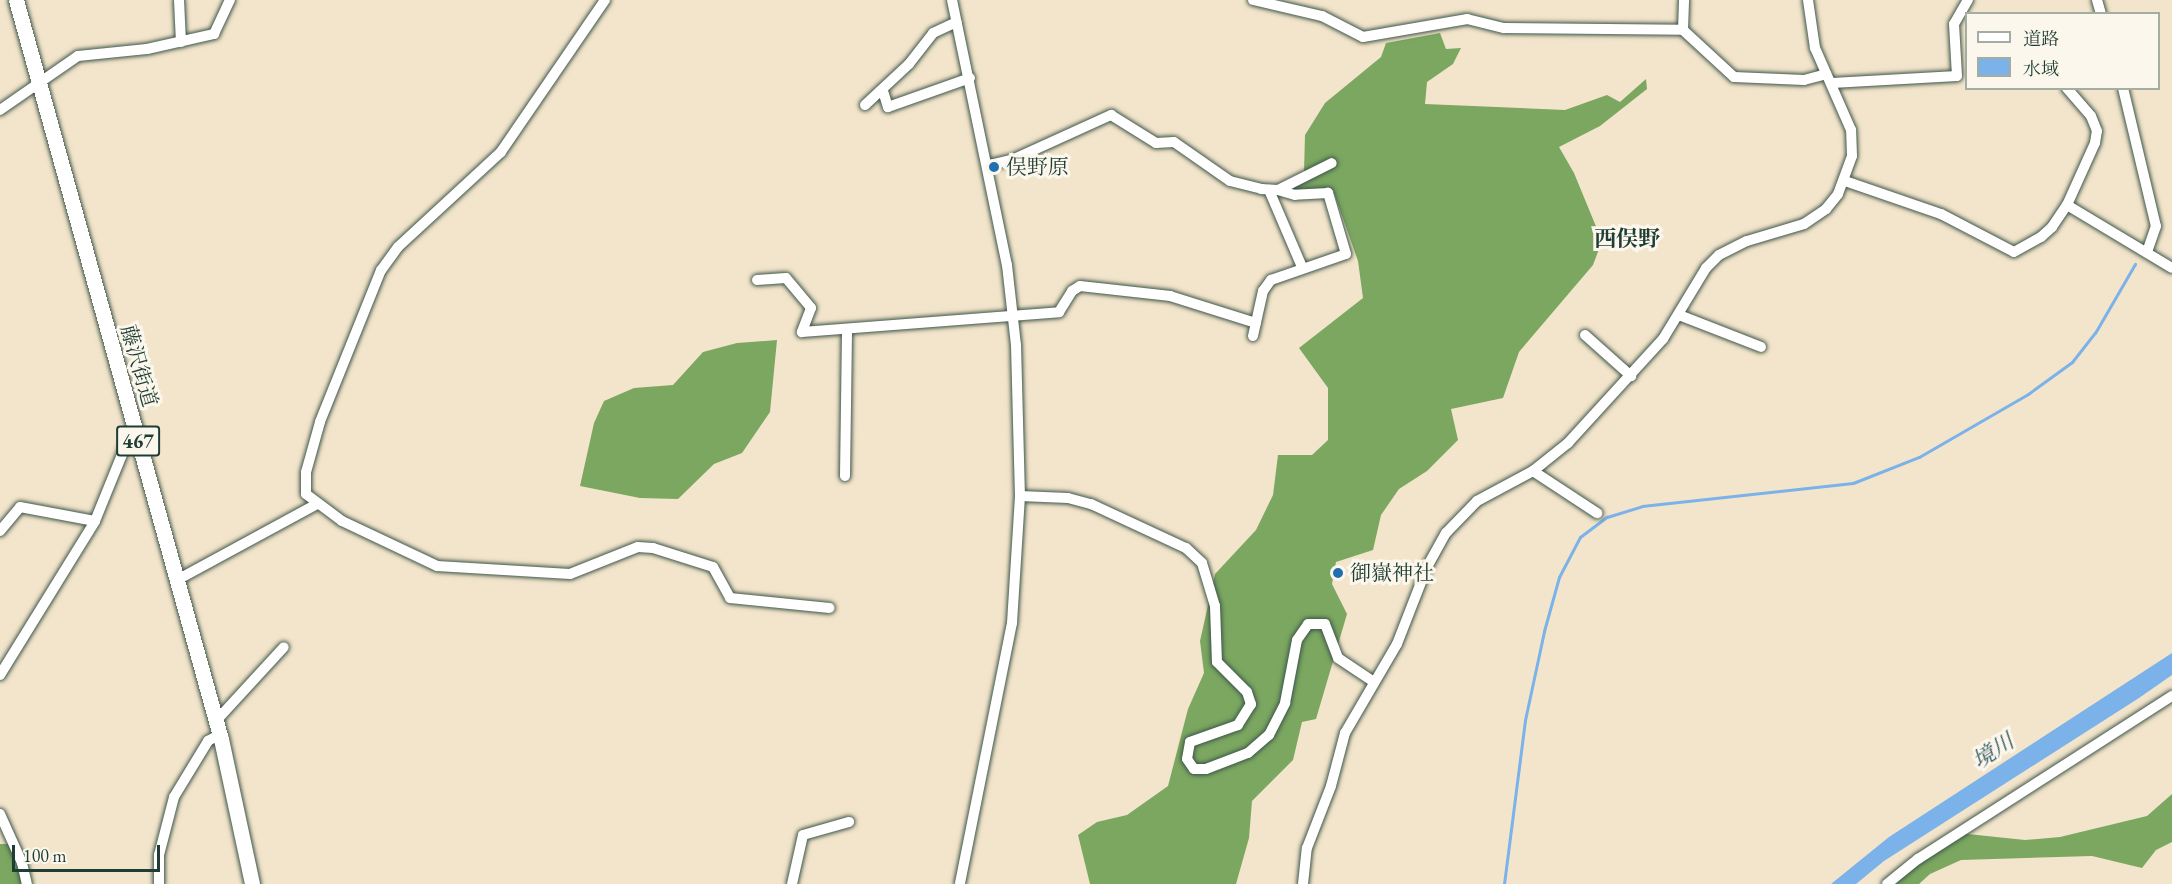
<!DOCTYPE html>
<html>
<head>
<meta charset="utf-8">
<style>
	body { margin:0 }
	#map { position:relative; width:2172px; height:884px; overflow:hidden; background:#f3e5cb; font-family:"EB Garamond","Noto Serif JP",serif }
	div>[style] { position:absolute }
	.forest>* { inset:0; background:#7ba760 }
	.water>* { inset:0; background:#7ab2e9 }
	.stream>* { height:3px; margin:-1.5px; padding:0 1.5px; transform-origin:1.5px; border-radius:1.5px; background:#7ab2e9 }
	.roads { filter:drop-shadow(0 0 2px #3f564b) drop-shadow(0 0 2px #3f564b) }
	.minor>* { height:10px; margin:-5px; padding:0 5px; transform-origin:5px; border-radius:5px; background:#fff }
	.highway>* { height:15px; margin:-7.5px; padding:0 7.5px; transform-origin:7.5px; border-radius:7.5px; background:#fff }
	.dots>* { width:16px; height:16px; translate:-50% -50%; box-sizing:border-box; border:3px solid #fbf7ec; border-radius:50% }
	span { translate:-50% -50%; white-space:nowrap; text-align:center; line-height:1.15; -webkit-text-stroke:6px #fbf7ec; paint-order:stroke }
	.shield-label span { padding:2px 4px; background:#fbf7ec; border:2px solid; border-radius:4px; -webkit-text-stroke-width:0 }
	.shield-label { font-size:20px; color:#1f3d34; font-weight:700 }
	.poi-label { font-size:21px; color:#1f3d34 }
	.left { translate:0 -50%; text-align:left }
	.street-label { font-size:21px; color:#1f3d34 }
	.neighbourhood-label { font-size:22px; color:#1f3d34; font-weight:700 }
	.water-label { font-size:22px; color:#365a61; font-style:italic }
	.legend { position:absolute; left:1965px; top:12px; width:195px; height:78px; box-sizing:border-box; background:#fbf7ec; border:2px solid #a3ada2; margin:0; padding:8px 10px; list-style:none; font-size:18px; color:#1f3d34 }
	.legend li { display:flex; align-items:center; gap:12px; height:30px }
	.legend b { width:30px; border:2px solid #a3ada2 }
	.scale { position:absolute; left:12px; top:845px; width:148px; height:27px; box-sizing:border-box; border:3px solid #1f3d34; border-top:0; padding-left:8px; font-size:18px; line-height:21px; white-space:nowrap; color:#1f3d34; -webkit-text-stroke:4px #fbf7ec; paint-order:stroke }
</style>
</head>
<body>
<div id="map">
	<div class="forest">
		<i style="clip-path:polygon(1440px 33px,1446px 49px,1461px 48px,1453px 64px,1427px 82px,1425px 104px,1565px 110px,1607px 95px,1620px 102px,1646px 79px,1647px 89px,1600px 126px,1559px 147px,1574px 173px,1602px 241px,1593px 265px,1519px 352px,1503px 398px,1451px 409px,1458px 440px,1427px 471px,1399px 489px,1381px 515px,1373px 550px,1336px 562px,1332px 584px,1347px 614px,1316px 719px,1302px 722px,1293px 760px,1252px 801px,1249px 838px,1236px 884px,1090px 884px,1078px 835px,1097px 822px,1127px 815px,1168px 786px,1188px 709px,1204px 673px,1200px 641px,1215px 574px,1256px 530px,1273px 495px,1278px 455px,1312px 455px,1328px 440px,1328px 388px,1299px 348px,1363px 298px,1358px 261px,1333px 190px,1289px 198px,1276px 193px,1304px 172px,1305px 135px,1325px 103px,1381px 57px,1386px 43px)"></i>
		<i style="clip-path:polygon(777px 340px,770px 412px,742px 453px,714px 464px,678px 499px,640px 498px,580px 486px,594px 423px,604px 401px,634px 388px,673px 385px,703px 352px,737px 343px)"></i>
		<i style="clip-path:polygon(2172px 794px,2172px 842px,2156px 850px,2142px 868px,2092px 856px,1961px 860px,1930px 874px,1919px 884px,1887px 884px,1958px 833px,2025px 840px,2060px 837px,2147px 816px)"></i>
		<i style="clip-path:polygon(0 844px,10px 844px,25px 884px,0 884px)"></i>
	</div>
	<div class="water">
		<i style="clip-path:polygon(2172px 653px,2172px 675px,2139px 698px,1884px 861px,1856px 884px,1831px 884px,1889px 837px)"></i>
	</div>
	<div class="stream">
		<i style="left:1504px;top:884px;width:165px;rotate:-82.7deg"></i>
		<i style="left:1525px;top:720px;width:91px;rotate:-77.9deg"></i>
		<i style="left:1544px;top:631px;width:56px;rotate:-74.5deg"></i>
		<i style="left:1559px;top:577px;width:45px;rotate:-62.3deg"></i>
		<i style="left:1580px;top:537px;width:34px;rotate:-37deg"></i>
		<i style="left:1607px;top:517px;width:37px;rotate:-17deg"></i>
		<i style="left:1642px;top:506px;width:212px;rotate:-6.2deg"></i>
		<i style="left:1853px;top:483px;width:71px;rotate:-21.5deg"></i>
		<i style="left:1919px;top:457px;width:126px;rotate:-30deg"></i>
		<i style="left:2028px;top:394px;width:54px;rotate:-36deg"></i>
		<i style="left:2072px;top:362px;width:37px;rotate:-52deg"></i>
		<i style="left:2095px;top:333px;width:80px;rotate:-59.9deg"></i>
	</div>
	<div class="roads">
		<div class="minor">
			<i style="left:179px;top:0;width:42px;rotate:87.3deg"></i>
			<i style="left:605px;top:0;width:184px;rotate:124.4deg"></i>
			<i style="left:501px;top:152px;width:140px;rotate:137.3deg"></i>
			<i style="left:398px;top:247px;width:29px;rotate:126deg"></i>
			<i style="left:381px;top:270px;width:164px;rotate:111.9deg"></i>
			<i style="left:320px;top:422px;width:52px;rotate:105.6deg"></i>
			<i style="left:306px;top:472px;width:22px;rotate:90deg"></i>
			<i style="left:306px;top:494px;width:45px;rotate:36.9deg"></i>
			<i style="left:342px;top:521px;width:105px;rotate:25.3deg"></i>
			<i style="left:437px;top:566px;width:133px;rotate:3.4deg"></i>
			<i style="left:570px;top:574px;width:73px;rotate:-21.7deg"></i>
			<i style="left:638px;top:547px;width:15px;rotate:4deg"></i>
			<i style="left:653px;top:548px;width:63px;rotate:17.6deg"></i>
			<i style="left:713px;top:567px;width:35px;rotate:61deg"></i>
			<i style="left:730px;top:598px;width:100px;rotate:5.7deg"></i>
			<i style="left:952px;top:0;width:271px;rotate:78.3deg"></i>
			<i style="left:1007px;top:265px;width:81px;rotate:83.6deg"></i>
			<i style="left:1016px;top:345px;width:151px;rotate:88.5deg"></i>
			<i style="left:1020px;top:496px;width:127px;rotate:93.6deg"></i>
			<i style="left:1012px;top:623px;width:266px;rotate:101.3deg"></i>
			<i style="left:1253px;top:0;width:71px;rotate:13.1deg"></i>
			<i style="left:1322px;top:16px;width:46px;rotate:27.1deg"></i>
			<i style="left:1363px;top:37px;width:106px;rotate:-9.8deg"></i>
			<i style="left:1467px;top:19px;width:38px;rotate:14deg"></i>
			<i style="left:1504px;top:28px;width:179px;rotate:0.6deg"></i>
			<i style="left:1683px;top:30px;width:69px;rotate:42.7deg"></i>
			<i style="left:1734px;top:77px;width:70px;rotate:2.5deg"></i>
			<i style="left:1804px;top:80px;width:23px;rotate:-15deg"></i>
			<i style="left:2097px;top:0;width:15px;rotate:74deg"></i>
			<i style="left:1683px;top:30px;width:30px;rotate:-88deg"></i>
			<i style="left:1832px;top:83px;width:125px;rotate:-3.2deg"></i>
			<i style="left:1957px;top:76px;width:52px;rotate:-93.3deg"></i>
			<i style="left:1954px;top:24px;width:28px;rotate:-60deg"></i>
			<i style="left:2123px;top:88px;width:142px;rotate:76.6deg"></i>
			<i style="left:2156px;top:226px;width:28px;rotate:109deg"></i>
			<i style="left:883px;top:91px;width:17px;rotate:73deg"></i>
			<i style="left:888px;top:107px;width:87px;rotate:-19.5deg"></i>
			<i style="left:865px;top:105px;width:60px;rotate:-43deg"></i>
			<i style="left:909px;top:64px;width:39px;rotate:-52deg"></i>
			<i style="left:933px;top:33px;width:26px;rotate:-25deg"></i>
			<i style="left:0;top:110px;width:95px;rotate:-34.7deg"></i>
			<i style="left:78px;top:56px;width:69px;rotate:-5.8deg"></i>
			<i style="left:147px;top:49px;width:69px;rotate:-12.6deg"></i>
			<i style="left:214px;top:34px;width:38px;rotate:-65deg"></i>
			<i style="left:989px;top:165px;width:26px;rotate:-13deg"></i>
			<i style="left:1014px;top:159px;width:107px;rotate:-24.4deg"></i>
			<i style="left:1111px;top:115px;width:53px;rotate:31.9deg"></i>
			<i style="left:1156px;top:143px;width:18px;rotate:-3deg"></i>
			<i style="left:1174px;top:142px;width:68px;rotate:34.9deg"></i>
			<i style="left:1230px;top:181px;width:32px;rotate:14deg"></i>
			<i style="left:1261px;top:189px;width:17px;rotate:3deg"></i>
			<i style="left:1278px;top:190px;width:60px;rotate:-26.6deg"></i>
			<i style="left:1845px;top:181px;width:102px;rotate:19deg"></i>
			<i style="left:1941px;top:214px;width:82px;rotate:27.5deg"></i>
			<i style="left:2014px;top:252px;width:31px;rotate:-29deg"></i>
			<i style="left:2041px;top:237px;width:15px;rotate:-42deg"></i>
			<i style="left:2052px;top:227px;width:27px;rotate:-56deg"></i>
			<i style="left:2067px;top:205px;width:68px;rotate:-65.7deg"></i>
			<i style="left:2095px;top:143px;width:12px;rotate:-81deg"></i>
			<i style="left:2097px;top:131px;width:16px;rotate:-112deg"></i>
			<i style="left:2091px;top:116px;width:37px;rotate:-131deg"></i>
			<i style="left:1269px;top:190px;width:84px;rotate:66.8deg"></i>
			<i style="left:2067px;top:205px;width:122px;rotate:31deg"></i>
			<i style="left:757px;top:280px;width:29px;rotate:-4deg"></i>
			<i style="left:786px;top:278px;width:39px;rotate:50deg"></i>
			<i style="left:811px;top:308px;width:26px;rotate:111deg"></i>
			<i style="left:802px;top:332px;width:258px;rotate:-4.4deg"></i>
			<i style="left:1059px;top:312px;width:25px;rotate:-58deg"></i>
			<i style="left:1072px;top:291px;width:9px;rotate:-32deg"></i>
			<i style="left:1080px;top:286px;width:91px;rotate:6.3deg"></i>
			<i style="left:1170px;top:296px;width:90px;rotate:17.4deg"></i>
			<i style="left:1679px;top:315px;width:88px;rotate:21.3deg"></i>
			<i style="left:1585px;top:335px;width:62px;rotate:41.7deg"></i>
			<i style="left:1253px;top:336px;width:46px;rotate:-77.5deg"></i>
			<i style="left:1263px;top:291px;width:14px;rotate:-54deg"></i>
			<i style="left:1271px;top:280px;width:79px;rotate:-19.1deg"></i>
			<i style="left:1346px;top:254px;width:64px;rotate:-106.4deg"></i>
			<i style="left:1328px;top:193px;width:33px;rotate:177deg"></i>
			<i style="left:1295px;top:195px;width:18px;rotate:-164deg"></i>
			<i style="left:1533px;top:471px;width:77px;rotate:33.3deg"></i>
			<i style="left:845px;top:476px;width:147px;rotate:-89.2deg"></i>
			<i style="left:1020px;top:496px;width:48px;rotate:2.4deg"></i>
			<i style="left:1068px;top:498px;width:24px;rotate:15deg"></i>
			<i style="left:1091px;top:504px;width:105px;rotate:24.9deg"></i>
			<i style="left:1186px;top:548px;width:22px;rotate:43deg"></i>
			<i style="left:1202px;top:563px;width:45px;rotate:73.2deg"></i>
			<i style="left:1215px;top:606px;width:56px;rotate:88deg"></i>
			<i style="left:1217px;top:662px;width:42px;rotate:45deg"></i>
			<i style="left:1247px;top:692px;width:13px;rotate:72deg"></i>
			<i style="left:1251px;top:704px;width:25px;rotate:122deg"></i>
			<i style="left:1238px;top:725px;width:51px;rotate:160.5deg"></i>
			<i style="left:1190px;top:742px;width:17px;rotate:100deg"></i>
			<i style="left:1187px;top:759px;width:12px;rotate:55deg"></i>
			<i style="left:1194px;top:769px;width:12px"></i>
			<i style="left:1206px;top:769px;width:45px;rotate:-20.9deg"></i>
			<i style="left:1248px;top:753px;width:28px;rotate:-41deg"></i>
			<i style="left:1269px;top:735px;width:36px;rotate:-63deg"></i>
			<i style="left:1285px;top:703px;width:64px;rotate:-79.2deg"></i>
			<i style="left:1297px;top:640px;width:19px;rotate:-55deg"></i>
			<i style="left:1308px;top:624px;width:17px"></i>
			<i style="left:1325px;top:624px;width:36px;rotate:69deg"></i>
			<i style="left:1338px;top:658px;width:43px;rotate:33.7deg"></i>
			<i style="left:0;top:531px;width:31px;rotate:-50deg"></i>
			<i style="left:20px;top:507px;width:76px;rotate:10.6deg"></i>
			<i style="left:177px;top:580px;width:159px;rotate:-28.5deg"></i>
			<i style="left:0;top:675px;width:181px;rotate:-58.3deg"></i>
			<i style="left:95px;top:521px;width:104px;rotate:-67.9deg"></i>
			<i style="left:216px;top:721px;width:100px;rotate:-47.4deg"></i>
			<i style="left:0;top:814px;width:54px;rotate:65.8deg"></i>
			<i style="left:22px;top:863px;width:22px;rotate:77deg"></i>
			<i style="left:159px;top:884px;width:29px;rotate:-90deg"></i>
			<i style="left:159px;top:855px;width:60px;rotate:-75.5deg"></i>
			<i style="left:174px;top:797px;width:66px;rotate:-58.7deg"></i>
			<i style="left:208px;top:741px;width:14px;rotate:-30deg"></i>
			<i style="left:792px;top:884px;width:50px;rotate:-77.3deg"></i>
			<i style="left:803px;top:835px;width:48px;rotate:-15.8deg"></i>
			<i style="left:1303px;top:884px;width:36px;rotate:-84deg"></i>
			<i style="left:1307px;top:848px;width:66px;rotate:-68.8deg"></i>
			<i style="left:1331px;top:786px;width:55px;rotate:-75.2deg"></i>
			<i style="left:1345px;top:733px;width:103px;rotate:-59.7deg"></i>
			<i style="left:1397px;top:644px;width:83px;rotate:-68.7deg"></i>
			<i style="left:1427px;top:567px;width:39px;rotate:-61deg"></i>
			<i style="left:1446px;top:533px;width:45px;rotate:-45.9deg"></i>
			<i style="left:1477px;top:501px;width:64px;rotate:-28.2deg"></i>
			<i style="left:1533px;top:471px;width:45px;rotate:-38.7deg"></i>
			<i style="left:1568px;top:443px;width:141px;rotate:-47.6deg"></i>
			<i style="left:1663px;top:339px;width:83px;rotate:-58.8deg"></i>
			<i style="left:1706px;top:268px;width:18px;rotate:-45deg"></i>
			<i style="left:1719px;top:255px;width:31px;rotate:-27deg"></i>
			<i style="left:1747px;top:241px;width:59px;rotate:-16.6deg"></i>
			<i style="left:1804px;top:224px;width:27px;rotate:-34deg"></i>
			<i style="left:1826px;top:209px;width:19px;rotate:-51deg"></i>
			<i style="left:1838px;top:194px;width:40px;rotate:-69.8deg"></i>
			<i style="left:1852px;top:156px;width:26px;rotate:-92deg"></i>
			<i style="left:1851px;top:130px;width:90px;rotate:-113.7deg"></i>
			<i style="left:1815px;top:48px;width:49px;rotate:-98.3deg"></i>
			<i style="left:1887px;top:884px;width:40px;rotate:-39deg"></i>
			<i style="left:1918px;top:859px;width:302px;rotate:-32.7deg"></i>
		</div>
		<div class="highway">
			<i style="left:16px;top:0;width:767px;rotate:74.5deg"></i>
			<i style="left:221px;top:739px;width:148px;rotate:77.9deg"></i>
		</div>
	</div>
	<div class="dots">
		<i style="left:994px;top:167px;background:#1f6fb2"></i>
		<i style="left:1338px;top:573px;background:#1f6fb2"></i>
	</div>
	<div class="shield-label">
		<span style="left:138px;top:441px">467</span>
	</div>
	<div class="poi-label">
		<span class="left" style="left:1006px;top:167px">俣野原</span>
		<span class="left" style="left:1350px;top:573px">御嶽神社</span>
	</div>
	<div class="street-label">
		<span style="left:139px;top:366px;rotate:74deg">藤沢街道</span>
	</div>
	<div class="neighbourhood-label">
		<span style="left:1627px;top:239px">西俣野</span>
	</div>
	<div class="water-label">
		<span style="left:1993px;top:751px;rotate:-33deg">境川</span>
	</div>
	<ul class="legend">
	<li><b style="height:8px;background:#fff"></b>道路</li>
	<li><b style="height:16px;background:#7ab2e9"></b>水域</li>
	</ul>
	<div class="scale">100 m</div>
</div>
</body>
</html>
